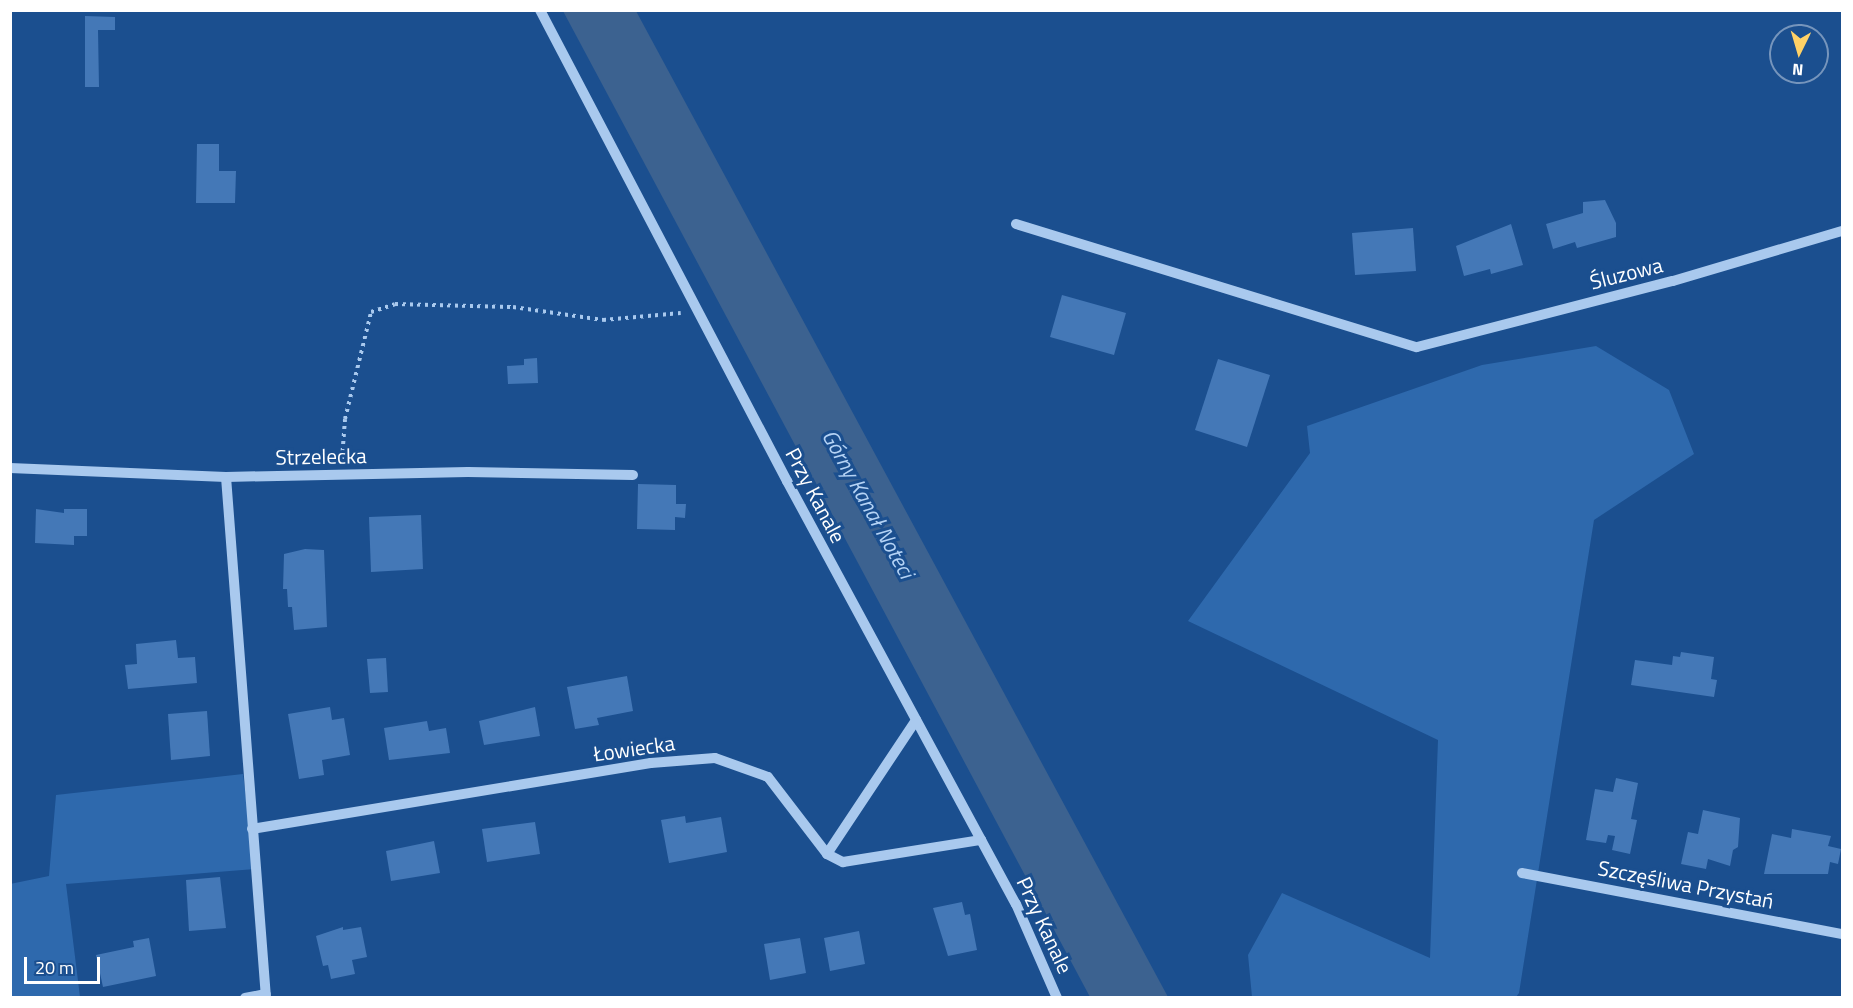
<!DOCTYPE html>
<html>
<head>
<meta charset="utf-8">
<style>
	body { margin:0 }
	#map { position:relative; width:1853px; height:1008px; overflow:hidden; background:#1b4f8f; font-family:"Titillium Web",sans-serif }
	div>[style] { position:absolute }
	.green>* { inset:0; background:#2e69ad }
	.water>* { inset:0; background:#3c6290 }
	.building>* { inset:0; background:#4478b7 }
	.path>* { height:4px; margin-top:-2px; transform-origin:0; background:repeating-linear-gradient(90deg,#a9c9ee 0 3px,transparent 0 7.5px) }
	.minor>* { height:10px; margin:-5px; padding:0 5px; transform-origin:5px; border-radius:5px; background:#a9c9ee }
	span { translate:-50% -50%; white-space:nowrap; text-align:center; line-height:1.15; -webkit-text-stroke:6px #1b4f8f; paint-order:stroke }
	.street-label { font-size:21px; color:#fff }
	.water-label { font-size:22px; color:#b5d3f5; font-style:italic }
	.frame { position:absolute; inset:0; border:12px solid #fff; pointer-events:none }
	.north { position:absolute; left:1769px; top:24px; width:60px; height:60px; box-sizing:border-box; background:#1b4f8f; border:2px solid #7695bc; border-radius:50%; rotate:185deg; font-size:16px; font-weight:700; line-height:24px; text-align:center; color:#fff }
	.north::after { content:''; display:block; margin:auto; width:21px; height:27px; background:#ffd166; clip-path:polygon(50% 0,100% 100%,50% 72%,0 100%) }
	.scale { position:absolute; left:24px; top:957px; width:76px; height:27px; box-sizing:border-box; border:3px solid #fff; border-top:0; padding-left:8px; font-size:18px; line-height:21px; white-space:nowrap; color:#fff; -webkit-text-stroke:4px #1b4f8f; paint-order:stroke }
</style>
</head>
<body>
<div id="map">
	<div class="green">
		<i style="clip-path:polygon(1596px 346px,1669px 390px,1694px 454px,1594px 520px,1519px 993px,1516px 997px,1252px 997px,1248px 955px,1282px 893px,1430px 958px,1438px 740px,1188px 621px,1310px 453px,1307px 426px,1482px 365px)"></i>
		<i style="clip-path:polygon(243px 774px,255px 869px,66px 884px,80px 997px,11px 997px,10px 884px,49px 876px,56px 795px)"></i>
	</div>
	<div class="water">
		<i style="clip-path:polygon(563px 11px,636px 11px,1168px 997px,1090px 997px)"></i>
	</div>
	<div class="building">
		<i style="clip-path:polygon(85px 16px,115px 17px,115px 30px,98px 30px,99px 87px,85px 87px)"></i>
		<i style="clip-path:polygon(197px 144px,219px 144px,219px 171px,236px 171px,235px 203px,196px 203px)"></i>
		<i style="clip-path:polygon(1605px 200px,1616px 223px,1616px 237px,1577px 248px,1575px 242px,1553px 249px,1546px 224px,1583px 213px,1583px 202px)"></i>
		<i style="clip-path:polygon(1511px 224px,1523px 265px,1491px 274px,1490px 269px,1464px 276px,1456px 246px)"></i>
		<i style="clip-path:polygon(1413px 228px,1416px 271px,1355px 275px,1352px 233px)"></i>
		<i style="clip-path:polygon(1062px 295px,1126px 313px,1114px 355px,1050px 337px)"></i>
		<i style="clip-path:polygon(537px 358px,538px 383px,508px 384px,507px 366px,524px 365px,524px 359px)"></i>
		<i style="clip-path:polygon(1218px 359px,1270px 375px,1247px 447px,1195px 430px)"></i>
		<i style="clip-path:polygon(638px 484px,676px 485px,676px 504px,686px 504px,685px 518px,675px 517px,675px 530px,637px 529px)"></i>
		<i style="clip-path:polygon(36px 509px,64px 513px,64px 509px,87px 509px,87px 536px,74px 536px,74px 545px,35px 543px)"></i>
		<i style="clip-path:polygon(421px 515px,423px 569px,371px 572px,369px 517px)"></i>
		<i style="clip-path:polygon(305px 549px,324px 550px,327px 627px,294px 630px,292px 607px,288px 607px,287px 589px,283px 589px,284px 554px)"></i>
		<i style="clip-path:polygon(176px 640px,178px 658px,195px 657px,197px 683px,128px 689px,125px 665px,137px 664px,136px 644px)"></i>
		<i style="clip-path:polygon(1681px 652px,1714px 657px,1711px 679px,1717px 680px,1714px 697px,1631px 685px,1635px 660px,1672px 665px,1673px 656px,1680px 657px)"></i>
		<i style="clip-path:polygon(386px 658px,388px 692px,370px 693px,367px 659px)"></i>
		<i style="clip-path:polygon(627px 676px,633px 711px,597px 718px,599px 725px,575px 729px,567px 687px)"></i>
		<i style="clip-path:polygon(330px 707px,332px 720px,344px 718px,350px 755px,322px 760px,324px 775px,299px 779px,288px 714px)"></i>
		<i style="clip-path:polygon(535px 707px,540px 736px,484px 745px,479px 721px)"></i>
		<i style="clip-path:polygon(207px 711px,210px 756px,171px 760px,168px 714px)"></i>
		<i style="clip-path:polygon(427px 721px,429px 731px,446px 728px,450px 753px,389px 760px,384px 728px)"></i>
		<i style="clip-path:polygon(1616px 778px,1638px 783px,1631px 819px,1637px 820px,1630px 854px,1612px 850px,1615px 836px,1608px 835px,1606px 843px,1586px 840px,1595px 789px,1613px 792px)"></i>
		<i style="clip-path:polygon(1703px 810px,1740px 818px,1738px 847px,1733px 850px,1730px 866px,1708px 859px,1706px 869px,1681px 864px,1688px 832px,1698px 834px)"></i>
		<i style="clip-path:polygon(685px 816px,686px 823px,721px 817px,727px 852px,669px 863px,661px 820px)"></i>
		<i style="clip-path:polygon(535px 822px,540px 854px,487px 862px,482px 829px)"></i>
		<i style="clip-path:polygon(1792px 829px,1831px 836px,1828px 846px,1841px 849px,1838px 864px,1830px 862px,1828px 874px,1764px 874px,1772px 834px,1791px 838px)"></i>
		<i style="clip-path:polygon(434px 841px,440px 873px,391px 881px,386px 851px)"></i>
		<i style="clip-path:polygon(220px 877px,226px 928px,189px 931px,186px 880px)"></i>
		<i style="clip-path:polygon(962px 902px,965px 915px,970px 914px,977px 950px,948px 956px,933px 908px)"></i>
		<i style="clip-path:polygon(343px 927px,343px 930px,361px 927px,367px 957px,352px 960px,355px 974px,331px 979px,328px 965px,323px 966px,316px 936px)"></i>
		<i style="clip-path:polygon(859px 931px,865px 964px,830px 971px,824px 938px)"></i>
		<i style="clip-path:polygon(149px 938px,156px 976px,103px 987px,96px 955px,134px 947px,133px 941px)"></i>
		<i style="clip-path:polygon(800px 938px,806px 973px,770px 980px,764px 944px)"></i>
	</div>
	<div class="path">
		<i style="left:342px;top:459px;width:40px;rotate:-85.7deg"></i>
		<i style="left:345px;top:419px;width:110px;rotate:-76.3deg"></i>
		<i style="left:371px;top:312px;width:25px;rotate:-18deg"></i>
		<i style="left:395px;top:304px;width:118px;rotate:1.5deg"></i>
		<i style="left:513px;top:307px;width:91px;rotate:8.2deg"></i>
		<i style="left:603px;top:320px;width:78px;rotate:-5.1deg"></i>
	</div>
	<div class="minor">
		<i style="left:540px;top:10px;width:532px;rotate:62.33deg"></i>
		<i style="left:787px;top:481px;width:481px;rotate:61.6deg"></i>
		<i style="left:1016px;top:904px;width:103px;rotate:66.4deg"></i>
		<i style="left:1016px;top:224px;width:419px;rotate:17.1deg"></i>
		<i style="left:1417px;top:347px;width:264px;rotate:-14.5deg"></i>
		<i style="left:1673px;top:281px;width:176px;rotate:-16.5deg"></i>
		<i style="left:10px;top:468px;width:216px;rotate:2.4deg"></i>
		<i style="left:226px;top:477px;width:242px;rotate:-1.2deg"></i>
		<i style="left:468px;top:472px;width:165px;rotate:1deg"></i>
		<i style="left:226px;top:477px;width:523px;rotate:85.61deg"></i>
		<i style="left:252px;top:829px;width:404px;rotate:-9.4deg"></i>
		<i style="left:651px;top:763px;width:64px;rotate:-4.5deg"></i>
		<i style="left:715px;top:758px;width:56px;rotate:19.7deg"></i>
		<i style="left:768px;top:777px;width:97px;rotate:52.5deg"></i>
		<i style="left:827px;top:854px;width:18px;rotate:27deg"></i>
		<i style="left:843px;top:862px;width:140px;rotate:-9.1deg"></i>
		<i style="left:827px;top:854px;width:161px;rotate:-56.4deg"></i>
		<i style="left:1522px;top:873px;width:326px;rotate:10.8deg"></i>
		<i style="left:245px;top:998px;width:21px;rotate:-11deg"></i>
	</div>
	<div class="street-label">
		<span style="left:1626px;top:273px;rotate:-14deg">Śluzowa</span>
		<span style="left:321px;top:456px;rotate:-1deg">Strzelecka</span>
		<span style="left:816px;top:495px;rotate:62deg">Przy Kanale</span>
		<span style="left:634px;top:748px;rotate:-8deg">Łowiecka</span>
		<span style="left:1686px;top:884px;rotate:11deg">Szczęśliwa Przystań</span>
		<span style="left:1045px;top:925px;rotate:65deg">Przy Kanale</span>
	</div>
	<div class="water-label">
		<span style="left:868px;top:504px;rotate:61deg">Górny Kanał Noteci</span>
	</div>
	<div class="frame"></div>
	<div class="north">N</div>
	<div class="scale">20 m</div>
</div>
</body>
</html>
